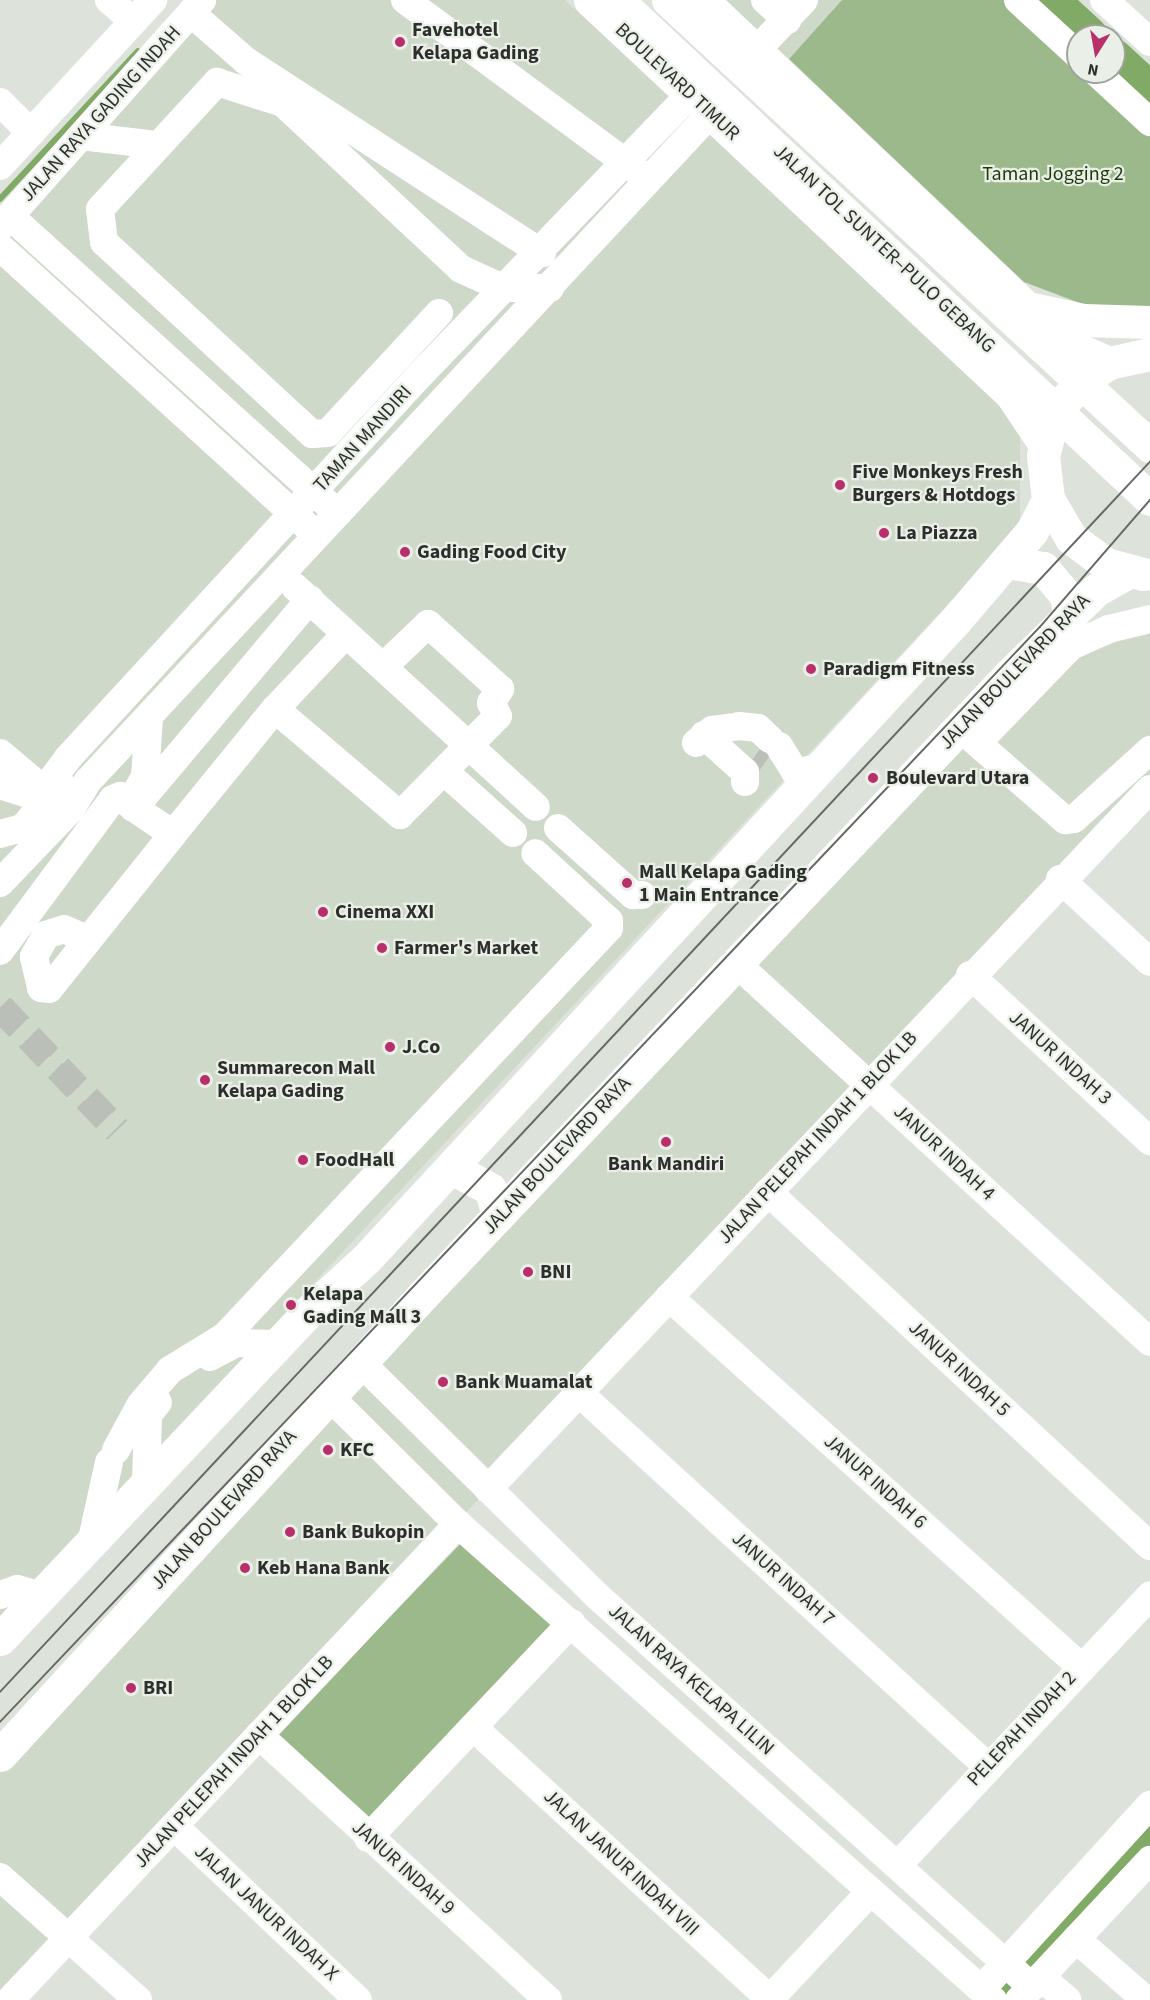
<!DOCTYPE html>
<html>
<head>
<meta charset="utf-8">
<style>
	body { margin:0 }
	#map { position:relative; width:1150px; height:2000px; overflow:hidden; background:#dde3da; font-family:"Source Sans 3",sans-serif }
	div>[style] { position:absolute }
	.built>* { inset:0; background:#cfd9ca }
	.green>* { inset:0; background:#9bb98a }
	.stream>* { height:6px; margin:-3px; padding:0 3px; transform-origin:3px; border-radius:3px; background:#80aa66 }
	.river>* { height:38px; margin:-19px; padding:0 19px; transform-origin:19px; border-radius:19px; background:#80aa66 }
	.minor-tunnel>* { height:28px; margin-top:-14px; transform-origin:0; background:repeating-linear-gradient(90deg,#babfb7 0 28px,transparent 0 42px) }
	.minor>* { height:28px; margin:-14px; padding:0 14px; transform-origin:14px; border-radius:14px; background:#fff }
	.major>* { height:33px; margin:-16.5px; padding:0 16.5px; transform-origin:16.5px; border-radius:16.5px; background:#fff }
	.highway>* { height:33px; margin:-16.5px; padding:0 16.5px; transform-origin:16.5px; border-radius:16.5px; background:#fff }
	.tram>* { height:1.5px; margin:-0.75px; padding:0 0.75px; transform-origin:0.75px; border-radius:0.75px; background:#666964 }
	.dots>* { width:16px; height:16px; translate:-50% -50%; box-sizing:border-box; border:3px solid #eaf0e7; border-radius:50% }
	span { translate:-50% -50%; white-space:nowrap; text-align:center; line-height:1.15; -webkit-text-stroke:4.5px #eaf0e7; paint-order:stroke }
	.poi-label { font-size:20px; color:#2d2f2c; font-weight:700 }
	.left { translate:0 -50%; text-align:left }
	.street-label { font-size:20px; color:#2d2f2c }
	.park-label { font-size:20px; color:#1e3908 }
	.north { position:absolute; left:1066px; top:24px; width:60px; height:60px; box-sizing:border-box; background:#eaf0e7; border:2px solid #9ea39c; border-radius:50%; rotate:191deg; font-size:16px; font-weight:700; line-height:24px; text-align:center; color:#2d2f2c }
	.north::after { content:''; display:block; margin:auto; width:21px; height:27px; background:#b82f6c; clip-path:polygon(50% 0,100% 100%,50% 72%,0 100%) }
</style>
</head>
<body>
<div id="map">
	<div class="built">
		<i style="clip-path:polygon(212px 0,565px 0,1020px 417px,1020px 527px,0 1619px,0 243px)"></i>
		<i style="clip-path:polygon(725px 0,842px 0,789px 59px)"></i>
		<i style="clip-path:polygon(1150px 625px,1150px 780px,11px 2000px,0 2000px,0 1770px,1005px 688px)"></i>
	</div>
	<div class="green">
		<i style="clip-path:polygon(842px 0,1008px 0,1078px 65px,1078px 72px,1085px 72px,1150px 132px,1150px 310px,1085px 305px,1024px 282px,789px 59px)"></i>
		<i style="clip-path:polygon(467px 1537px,567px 1625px,375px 1824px,275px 1736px)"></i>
	</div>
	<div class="stream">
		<i style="left:0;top:199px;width:202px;rotate:-47deg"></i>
	</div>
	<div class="river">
		<i style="left:1050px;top:0;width:53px;rotate:42.7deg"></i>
		<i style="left:1114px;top:58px;width:49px;rotate:42.5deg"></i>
		<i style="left:996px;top:2000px;width:226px;rotate:-47deg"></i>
	</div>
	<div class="minor-tunnel">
		<i style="left:757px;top:753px;width:12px;rotate:35deg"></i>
		<i style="left:0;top:1007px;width:170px;rotate:46.4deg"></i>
	</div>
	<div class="minor">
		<i style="left:109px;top:0;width:32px;rotate:41deg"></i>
		<i style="left:405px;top:0;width:292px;rotate:36.4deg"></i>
		<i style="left:765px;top:0;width:30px;rotate:42deg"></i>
		<i style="left:1018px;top:0;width:81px;rotate:42.5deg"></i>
		<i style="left:1104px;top:0;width:62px;rotate:42.4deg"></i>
		<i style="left:191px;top:13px;width:73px;rotate:41.1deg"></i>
		<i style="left:246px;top:61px;width:353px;rotate:33deg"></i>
		<i style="left:756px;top:51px;width:70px;rotate:-46.7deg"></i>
		<i style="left:1096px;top:72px;width:74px;rotate:42.8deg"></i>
		<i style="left:0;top:102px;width:44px;rotate:45deg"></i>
		<i style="left:81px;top:136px;width:77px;rotate:6.8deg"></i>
		<i style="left:0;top:166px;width:226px;rotate:-47.3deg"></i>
		<i style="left:10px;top:216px;width:430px;rotate:42.2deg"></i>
		<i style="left:0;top:227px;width:304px;rotate:-48.3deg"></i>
		<i style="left:0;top:247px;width:416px;rotate:42.3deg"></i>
		<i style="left:439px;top:313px;width:163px;rotate:132.8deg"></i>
		<i style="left:328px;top:433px;width:16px;rotate:176deg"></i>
		<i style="left:312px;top:434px;width:283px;rotate:-137.3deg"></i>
		<i style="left:104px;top:242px;width:33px;rotate:-97deg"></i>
		<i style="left:100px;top:209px;width:173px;rotate:-47.3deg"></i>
		<i style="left:217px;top:82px;width:69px;rotate:17.7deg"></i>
		<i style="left:283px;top:103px;width:243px;rotate:43deg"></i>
		<i style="left:461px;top:269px;width:46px;rotate:24.3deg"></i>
		<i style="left:503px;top:288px;width:47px"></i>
		<i style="left:295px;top:587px;width:326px;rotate:42.4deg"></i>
		<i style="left:275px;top:709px;width:164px;rotate:40.3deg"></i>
		<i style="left:400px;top:815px;width:139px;rotate:-45.3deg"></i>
		<i style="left:498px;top:716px;width:15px;rotate:-118deg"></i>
		<i style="left:491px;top:703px;width:17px;rotate:-57deg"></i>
		<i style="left:500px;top:689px;width:97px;rotate:-137.9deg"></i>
		<i style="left:428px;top:624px;width:62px;rotate:136.3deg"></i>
		<i style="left:963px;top:725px;width:23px;rotate:38deg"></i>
		<i style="left:981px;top:739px;width:129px;rotate:-45.9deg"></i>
		<i style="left:1071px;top:646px;width:42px;rotate:-24.1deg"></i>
		<i style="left:1109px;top:629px;width:42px;rotate:-13.7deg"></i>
		<i style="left:960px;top:728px;width:140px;rotate:41.2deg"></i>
		<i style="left:1065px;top:820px;width:9px;rotate:-6deg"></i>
		<i style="left:1074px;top:819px;width:103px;rotate:-42.2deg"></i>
		<i style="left:704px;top:735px;width:55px;rotate:42.1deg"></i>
		<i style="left:745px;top:772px;width:10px;rotate:90deg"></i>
		<i style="left:696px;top:743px;width:21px;rotate:-39deg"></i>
		<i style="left:712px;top:730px;width:27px;rotate:-8deg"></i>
		<i style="left:739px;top:726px;width:19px;rotate:6deg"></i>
		<i style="left:758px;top:728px;width:16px;rotate:43deg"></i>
		<i style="left:779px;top:746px;width:31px;rotate:58deg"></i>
		<i style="left:795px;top:772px;width:19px;rotate:-9deg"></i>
		<i style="left:0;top:753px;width:57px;rotate:40.1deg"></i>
		<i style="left:446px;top:773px;width:90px;rotate:41.8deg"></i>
		<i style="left:0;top:785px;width:26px;rotate:18deg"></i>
		<i style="left:25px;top:793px;width:38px;rotate:-11deg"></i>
		<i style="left:44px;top:790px;width:39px;rotate:-53deg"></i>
		<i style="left:67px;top:759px;width:520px;rotate:-47.42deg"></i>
		<i style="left:419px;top:376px;width:390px;rotate:-46.1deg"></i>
		<i style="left:135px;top:794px;width:20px;rotate:-60deg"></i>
		<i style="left:145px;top:777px;width:59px;rotate:-86.1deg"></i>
		<i style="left:558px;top:828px;width:101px;rotate:41.8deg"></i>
		<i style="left:633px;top:895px;width:9px"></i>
		<i style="left:0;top:834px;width:24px;rotate:-15deg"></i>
		<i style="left:23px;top:828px;width:35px;rotate:-51deg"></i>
		<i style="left:45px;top:801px;width:11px;rotate:-95deg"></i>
		<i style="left:173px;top:834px;width:161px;rotate:-50.8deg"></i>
		<i style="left:275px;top:709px;width:103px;rotate:-46.6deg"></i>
		<i style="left:1060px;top:879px;width:122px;rotate:42.7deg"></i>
		<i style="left:0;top:883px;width:103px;rotate:-46.2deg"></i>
		<i style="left:71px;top:809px;width:33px;rotate:-59deg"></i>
		<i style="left:88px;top:781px;width:912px;rotate:-47deg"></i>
		<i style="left:87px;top:939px;width:25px;rotate:-157deg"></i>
		<i style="left:64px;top:929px;width:19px;rotate:162deg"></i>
		<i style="left:46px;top:935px;width:25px;rotate:119deg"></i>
		<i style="left:34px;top:957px;width:32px;rotate:77deg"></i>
		<i style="left:41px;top:988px;width:8px;rotate:7deg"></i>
		<i style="left:49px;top:989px;width:198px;rotate:-51.3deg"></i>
		<i style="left:173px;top:834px;width:47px;rotate:-146.3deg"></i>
		<i style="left:134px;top:808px;width:273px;rotate:-49.9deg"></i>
		<i style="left:0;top:951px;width:189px;rotate:-53.4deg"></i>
		<i style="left:113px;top:799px;width:8px;rotate:-23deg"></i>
		<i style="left:120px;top:796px;width:18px;rotate:41deg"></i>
		<i style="left:738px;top:965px;width:558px;rotate:42.46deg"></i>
		<i style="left:970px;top:975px;width:245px;rotate:42.7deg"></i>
		<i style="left:768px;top:1192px;width:521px;rotate:42.82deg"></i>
		<i style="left:669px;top:1297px;width:554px;rotate:41.93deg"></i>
		<i style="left:210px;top:1357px;width:30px;rotate:-28deg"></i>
		<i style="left:236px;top:1343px;width:43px;rotate:1.3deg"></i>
		<i style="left:361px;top:1363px;width:329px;rotate:44.6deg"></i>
		<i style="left:595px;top:1594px;width:588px;rotate:41.97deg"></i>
		<i style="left:579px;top:1393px;width:553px;rotate:42.43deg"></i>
		<i style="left:329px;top:1396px;width:182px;rotate:44.8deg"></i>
		<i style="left:458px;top:1524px;width:716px;rotate:41.66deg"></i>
		<i style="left:116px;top:1450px;width:52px;rotate:-61.5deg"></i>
		<i style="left:141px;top:1404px;width:45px;rotate:-49.5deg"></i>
		<i style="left:170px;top:1370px;width:65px;rotate:-31.7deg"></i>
		<i style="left:225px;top:1336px;width:560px;rotate:-46.74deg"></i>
		<i style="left:609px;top:928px;width:7px;rotate:-90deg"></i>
		<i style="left:609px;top:921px;width:100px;rotate:-137.4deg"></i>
		<i style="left:146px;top:1486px;width:71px;rotate:-88.4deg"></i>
		<i style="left:148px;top:1415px;width:16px;rotate:-52deg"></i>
		<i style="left:488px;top:1489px;width:963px;rotate:-46.6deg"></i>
		<i style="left:91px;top:1544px;width:84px;rotate:-77.6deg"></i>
		<i style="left:0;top:1595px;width:18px;rotate:-19deg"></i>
		<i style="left:17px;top:1589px;width:26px;rotate:16deg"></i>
		<i style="left:473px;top:1727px;width:403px;rotate:42.5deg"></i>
		<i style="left:259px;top:1735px;width:392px;rotate:42.5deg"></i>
		<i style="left:174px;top:1826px;width:253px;rotate:43.4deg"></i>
		<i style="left:368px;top:1838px;width:296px;rotate:-46.6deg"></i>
		<i style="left:898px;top:1865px;width:369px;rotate:-46.9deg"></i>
		<i style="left:0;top:1877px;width:185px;rotate:41.7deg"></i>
		<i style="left:1076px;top:1939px;width:93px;rotate:41.1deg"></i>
		<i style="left:1041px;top:1977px;width:35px;rotate:41deg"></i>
		<i style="left:991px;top:1979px;width:236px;rotate:-47.6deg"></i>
		<i style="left:10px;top:2000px;width:654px;rotate:-46.74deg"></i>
		<i style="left:769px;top:2000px;width:146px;rotate:-46.9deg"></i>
		<i style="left:1019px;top:2000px;width:192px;rotate:-46.9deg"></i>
	</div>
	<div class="major">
		<i style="left:590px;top:0;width:577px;rotate:43.1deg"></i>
		<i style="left:1011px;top:394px;width:59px;rotate:56deg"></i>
		<i style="left:702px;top:0;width:498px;rotate:43.5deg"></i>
		<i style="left:1063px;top:343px;width:50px;rotate:23.5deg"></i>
		<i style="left:1027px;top:308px;width:57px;rotate:12.1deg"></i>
		<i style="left:1083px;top:320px;width:67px;rotate:1.7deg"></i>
		<i style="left:1008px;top:562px;width:36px;rotate:10deg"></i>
		<i style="left:1043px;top:568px;width:35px;rotate:50deg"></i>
		<i style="left:1066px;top:595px;width:18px;rotate:81deg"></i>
		<i style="left:1143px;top:574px;width:38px;rotate:-165deg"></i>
		<i style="left:1106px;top:564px;width:44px;rotate:-143.4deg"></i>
		<i style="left:1071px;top:538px;width:45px;rotate:-120.5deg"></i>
		<i style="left:1048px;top:499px;width:43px;rotate:-96.6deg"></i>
		<i style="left:1043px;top:456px;width:43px;rotate:-75.3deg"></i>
		<i style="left:1054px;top:414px;width:44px;rotate:-50.5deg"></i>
		<i style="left:1082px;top:380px;width:32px;rotate:-32deg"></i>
		<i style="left:1109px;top:363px;width:42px;rotate:-12.4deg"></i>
		<i style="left:454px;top:1169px;width:41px;rotate:29.1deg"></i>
		<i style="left:490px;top:1189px;width:22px;rotate:72deg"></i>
		<i style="left:0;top:1639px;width:448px;rotate:-46.7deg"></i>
		<i style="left:307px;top:1313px;width:80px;rotate:-42.5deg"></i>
		<i style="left:366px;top:1259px;width:868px;rotate:-47.29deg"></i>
		<i style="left:955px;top:621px;width:118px;rotate:-49.5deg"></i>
		<i style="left:1032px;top:531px;width:36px;rotate:-63deg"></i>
		<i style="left:0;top:1755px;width:625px;rotate:-47.4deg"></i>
		<i style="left:423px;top:1295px;width:856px;rotate:-46.61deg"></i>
		<i style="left:1011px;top:673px;width:119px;rotate:-44.3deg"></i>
		<i style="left:1096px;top:590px;width:37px;rotate:-29deg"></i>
	</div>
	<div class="highway">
		<i style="left:617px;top:0;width:730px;rotate:43.11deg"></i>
		<i style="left:668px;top:0;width:657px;rotate:42.78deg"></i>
	</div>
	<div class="tram">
		<i style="left:0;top:1692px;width:1684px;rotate:-46.93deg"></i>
		<i style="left:0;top:1722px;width:1510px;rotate:-46.48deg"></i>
		<i style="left:1040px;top:627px;width:168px;rotate:-49.1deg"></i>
	</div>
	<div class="dots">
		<i style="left:400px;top:42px;background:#b82f6c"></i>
		<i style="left:840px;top:485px;background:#b82f6c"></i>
		<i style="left:884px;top:533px;background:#b82f6c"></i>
		<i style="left:405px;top:552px;background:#b82f6c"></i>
		<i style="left:811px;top:669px;background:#b82f6c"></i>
		<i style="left:873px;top:778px;background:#b82f6c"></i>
		<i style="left:627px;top:883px;background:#b82f6c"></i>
		<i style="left:323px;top:912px;background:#b82f6c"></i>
		<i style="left:382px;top:948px;background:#b82f6c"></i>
		<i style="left:390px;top:1047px;background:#b82f6c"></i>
		<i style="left:205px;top:1080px;background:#b82f6c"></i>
		<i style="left:666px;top:1142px;background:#b82f6c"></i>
		<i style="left:303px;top:1160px;background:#b82f6c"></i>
		<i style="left:528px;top:1272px;background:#b82f6c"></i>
		<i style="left:291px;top:1305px;background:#b82f6c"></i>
		<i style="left:443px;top:1382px;background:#b82f6c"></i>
		<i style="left:328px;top:1450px;background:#b82f6c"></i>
		<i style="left:290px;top:1532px;background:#b82f6c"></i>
		<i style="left:245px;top:1568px;background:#b82f6c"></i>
		<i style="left:131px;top:1688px;background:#b82f6c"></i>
	</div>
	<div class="poi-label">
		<span class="left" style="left:412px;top:42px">Favehotel<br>Kelapa Gading</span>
		<span class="left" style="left:852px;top:484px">Five Monkeys Fresh<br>Burgers &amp; Hotdogs</span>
		<span class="left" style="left:896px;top:533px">La Piazza</span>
		<span class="left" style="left:417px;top:552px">Gading Food City</span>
		<span class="left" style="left:823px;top:669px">Paradigm Fitness</span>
		<span class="left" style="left:886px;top:778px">Boulevard Utara</span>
		<span class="left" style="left:639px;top:884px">Mall Kelapa Gading<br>1 Main Entrance</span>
		<span class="left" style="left:335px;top:912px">Cinema XXI</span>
		<span class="left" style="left:394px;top:948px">Farmer's Market</span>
		<span class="left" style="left:402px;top:1047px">J.Co</span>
		<span class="left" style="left:217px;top:1080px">Summarecon Mall<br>Kelapa Gading</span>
		<span class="left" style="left:315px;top:1160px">FoodHall</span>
		<span style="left:666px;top:1164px">Bank Mandiri</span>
		<span class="left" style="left:540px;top:1272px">BNI</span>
		<span class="left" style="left:303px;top:1306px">Kelapa<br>Gading Mall 3</span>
		<span class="left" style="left:455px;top:1382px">Bank Muamalat</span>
		<span class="left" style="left:340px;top:1450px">KFC</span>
		<span class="left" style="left:302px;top:1532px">Bank Bukopin</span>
		<span class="left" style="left:257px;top:1568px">Keb Hana Bank</span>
		<span class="left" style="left:143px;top:1688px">BRI</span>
	</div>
	<div class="street-label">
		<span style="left:677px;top:82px;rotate:43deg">BOULEVARD TIMUR</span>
		<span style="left:101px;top:114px;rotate:-48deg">JALAN RAYA GADING INDAH</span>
		<span style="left:884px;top:249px;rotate:43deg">JALAN TOL SUNTER–PULO GEBANG</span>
		<span style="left:363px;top:439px;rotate:-48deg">TAMAN MANDIRI</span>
		<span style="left:1015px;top:672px;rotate:-46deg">JALAN BOULEVARD RAYA</span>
		<span style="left:1060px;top:1058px;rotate:42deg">JANUR INDAH 3</span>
		<span style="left:818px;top:1138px;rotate:-47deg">JALAN PELEPAH INDAH 1 BLOK LB</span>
		<span style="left:944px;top:1153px;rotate:43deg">JANUR INDAH 4</span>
		<span style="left:557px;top:1156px;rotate:-47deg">JALAN BOULEVARD RAYA</span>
		<span style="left:959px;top:1369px;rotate:43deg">JANUR INDAH 5</span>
		<span style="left:875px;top:1482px;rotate:42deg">JANUR INDAH 6</span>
		<span style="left:224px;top:1510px;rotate:-48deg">JALAN BOULEVARD RAYA</span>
		<span style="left:783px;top:1579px;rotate:42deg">JANUR INDAH 7</span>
		<span style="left:691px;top:1680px;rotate:42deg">JALAN RAYA KELAPA LILIN</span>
		<span style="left:1022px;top:1729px;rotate:-47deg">PELEPAH INDAH 2</span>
		<span style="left:234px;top:1762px;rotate:-47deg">JALAN PELEPAH INDAH 1 BLOK LB</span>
		<span style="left:621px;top:1863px;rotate:43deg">JALAN JANUR INDAH VIII</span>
		<span style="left:403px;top:1868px;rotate:42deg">JANUR INDAH 9</span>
		<span style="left:266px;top:1913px;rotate:43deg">JALAN JANUR INDAH X</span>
	</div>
	<div class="park-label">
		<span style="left:1053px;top:174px">Taman Jogging 2</span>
	</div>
	<div class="north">N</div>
</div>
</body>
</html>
